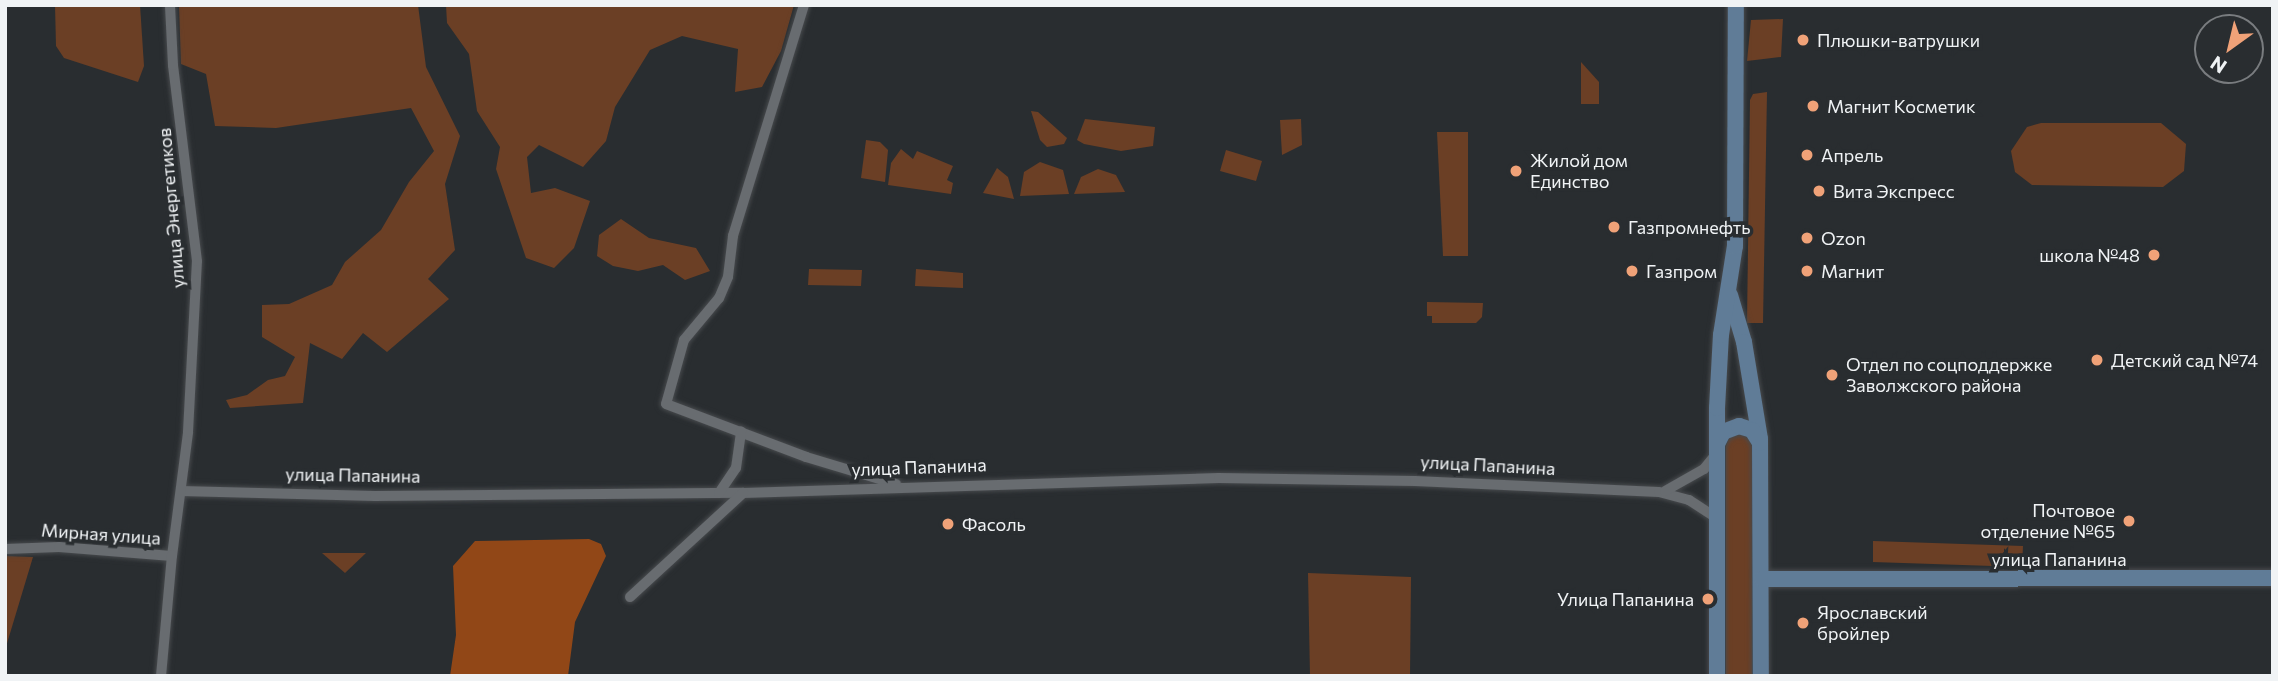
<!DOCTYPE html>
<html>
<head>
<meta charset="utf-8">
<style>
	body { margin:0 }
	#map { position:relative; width:2278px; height:681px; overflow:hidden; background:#292d30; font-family:Commissioner,sans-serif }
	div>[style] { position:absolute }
	.green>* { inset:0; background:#6b3f25 }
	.water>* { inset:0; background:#914717 }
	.roads { filter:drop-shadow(0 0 2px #474a4d) drop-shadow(0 0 2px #474a4d) }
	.street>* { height:10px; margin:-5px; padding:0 5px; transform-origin:5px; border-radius:5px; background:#686c70 }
	.secondary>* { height:16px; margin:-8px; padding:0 8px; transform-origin:8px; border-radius:8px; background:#607c97 }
	.dots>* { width:19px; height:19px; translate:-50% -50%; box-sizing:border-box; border:4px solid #292d30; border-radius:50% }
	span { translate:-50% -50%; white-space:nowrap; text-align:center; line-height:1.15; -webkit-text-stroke:7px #292d30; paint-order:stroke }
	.poi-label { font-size:18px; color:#f0f3f5 }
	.left { translate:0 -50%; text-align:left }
	.right { translate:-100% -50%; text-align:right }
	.street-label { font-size:18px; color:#f0f3f5 }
	.frame { position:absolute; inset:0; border:7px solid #f0f3f5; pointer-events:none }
	.north { position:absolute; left:2194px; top:14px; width:70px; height:70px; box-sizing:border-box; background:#292d30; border:2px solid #797c7f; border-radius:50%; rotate:214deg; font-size:19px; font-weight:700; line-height:28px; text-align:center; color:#f0f3f5 }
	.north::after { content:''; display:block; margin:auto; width:24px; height:32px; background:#f0a278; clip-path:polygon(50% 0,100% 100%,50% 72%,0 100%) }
</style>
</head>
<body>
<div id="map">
	<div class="green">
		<i style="clip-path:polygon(55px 5px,140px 5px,144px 66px,138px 82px,64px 58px,56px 46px)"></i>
		<i style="clip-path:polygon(418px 5px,426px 67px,460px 136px,445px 184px,455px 250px,428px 279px,449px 299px,387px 352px,363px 333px,342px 359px,310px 343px,303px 403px,230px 408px,226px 400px,247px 395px,268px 380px,285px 376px,295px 357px,262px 337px,262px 305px,289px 304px,332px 285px,345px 262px,381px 230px,409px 182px,434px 151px,411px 108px,276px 128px,215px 126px,206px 74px,181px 64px,179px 6px)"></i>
		<i style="clip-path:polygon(446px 5px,794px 5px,781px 51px,762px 87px,735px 92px,738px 49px,682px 36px,650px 50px,615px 107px,606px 141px,583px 167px,539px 145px,527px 157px,531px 193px,555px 188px,590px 201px,574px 248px,554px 268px,526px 258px,496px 169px,500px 147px,477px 111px,469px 54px,447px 23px)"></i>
		<i style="clip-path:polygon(1783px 19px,1781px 57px,1747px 61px,1751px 20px)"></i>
		<i style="clip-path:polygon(1581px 62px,1599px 82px,1599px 104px,1581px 104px)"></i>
		<i style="clip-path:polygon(1767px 92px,1763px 323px,1747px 323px,1750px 100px,1753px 94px)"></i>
		<i style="clip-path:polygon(1031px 111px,1038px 112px,1067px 138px,1064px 144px,1047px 147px,1040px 140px)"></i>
		<i style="clip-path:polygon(1085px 119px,1155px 127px,1153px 146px,1121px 151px,1084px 144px,1077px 140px)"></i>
		<i style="clip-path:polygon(1301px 119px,1302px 145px,1282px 155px,1280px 120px)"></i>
		<i style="clip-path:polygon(2041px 123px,2161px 123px,2186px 144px,2184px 171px,2163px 187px,2032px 185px,2015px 172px,2011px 151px,2027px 127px)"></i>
		<i style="clip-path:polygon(1437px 132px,1468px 132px,1468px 256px,1443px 256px)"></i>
		<i style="clip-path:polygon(866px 140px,880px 142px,888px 150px,885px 182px,861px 178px)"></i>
		<i style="clip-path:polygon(901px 149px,913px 159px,917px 151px,953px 166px,947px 180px,953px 183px,951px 194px,888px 185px,891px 163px)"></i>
		<i style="clip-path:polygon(1226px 150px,1262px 161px,1256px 181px,1220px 171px)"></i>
		<i style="clip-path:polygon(1040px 162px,1063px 170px,1069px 194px,1020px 196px,1024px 172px)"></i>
		<i style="clip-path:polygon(997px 168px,1008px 177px,1014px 199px,983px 193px)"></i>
		<i style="clip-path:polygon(1098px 169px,1116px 175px,1125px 192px,1074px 194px,1081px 177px)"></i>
		<i style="clip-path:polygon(621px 219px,649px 238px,696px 248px,710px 271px,685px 280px,663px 265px,638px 271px,613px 266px,597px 256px,599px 235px)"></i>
		<i style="clip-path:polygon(809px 269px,862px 270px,861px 286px,808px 285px)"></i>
		<i style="clip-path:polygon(916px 269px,963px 273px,963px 288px,915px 286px)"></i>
		<i style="clip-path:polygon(1427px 302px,1483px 303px,1482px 317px,1476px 323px,1432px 323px,1432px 316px,1427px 316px)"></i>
		<i style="clip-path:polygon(1739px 434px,1749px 438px,1752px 446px,1752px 676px,1726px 676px,1726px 446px,1729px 438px)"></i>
		<i style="clip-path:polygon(1873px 541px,2023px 546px,2022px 567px,1873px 562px)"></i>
		<i style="clip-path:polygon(322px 553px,366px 553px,345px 573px)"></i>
		<i style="clip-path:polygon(5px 556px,33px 557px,5px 650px)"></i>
		<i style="clip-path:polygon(1308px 573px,1411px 577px,1410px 676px,1310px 676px)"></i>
	</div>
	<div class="water">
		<i style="clip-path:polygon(589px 539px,601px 544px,606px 556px,575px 622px,568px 676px,450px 676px,456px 635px,453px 566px,475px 541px)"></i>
	</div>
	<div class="roads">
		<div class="street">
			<i style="left:804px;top:5px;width:242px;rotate:107.1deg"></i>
			<i style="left:733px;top:236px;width:41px;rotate:97deg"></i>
			<i style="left:728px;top:277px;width:23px;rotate:113deg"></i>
			<i style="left:719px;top:298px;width:55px;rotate:129.8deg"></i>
			<i style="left:684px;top:340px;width:66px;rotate:105.7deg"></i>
			<i style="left:666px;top:404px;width:150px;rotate:20.7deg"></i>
			<i style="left:806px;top:457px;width:94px;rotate:16.7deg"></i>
			<i style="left:181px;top:491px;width:194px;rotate:1.5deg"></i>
			<i style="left:375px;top:496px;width:368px;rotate:-0.5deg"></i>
			<i style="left:743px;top:493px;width:476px;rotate:-1.8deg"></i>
			<i style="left:1219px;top:478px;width:196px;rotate:0.9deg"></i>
			<i style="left:1415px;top:481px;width:244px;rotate:2.6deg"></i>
			<i style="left:1659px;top:492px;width:31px;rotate:15deg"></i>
			<i style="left:1689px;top:500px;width:33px;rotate:33deg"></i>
			<i style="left:1665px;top:491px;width:45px;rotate:-29.4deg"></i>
			<i style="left:1704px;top:469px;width:19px;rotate:-51deg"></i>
			<i style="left:719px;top:493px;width:30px;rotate:-56deg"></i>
			<i style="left:736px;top:468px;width:37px;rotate:-82deg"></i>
			<i style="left:5px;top:549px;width:54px;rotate:-2.1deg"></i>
			<i style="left:59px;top:547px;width:113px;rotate:4.6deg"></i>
			<i style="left:172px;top:556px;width:125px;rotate:-82.6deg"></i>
			<i style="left:188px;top:432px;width:171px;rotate:-87deg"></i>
			<i style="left:197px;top:261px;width:197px;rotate:-97deg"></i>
			<i style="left:173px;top:65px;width:60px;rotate:-92.9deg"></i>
			<i style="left:630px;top:597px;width:154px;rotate:-42.6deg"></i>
			<i style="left:161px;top:676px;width:121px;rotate:-84.8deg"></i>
		</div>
		<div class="secondary">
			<i style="left:1730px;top:295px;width:49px;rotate:73.4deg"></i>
			<i style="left:1744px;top:342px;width:98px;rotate:80.6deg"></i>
			<i style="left:1760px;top:439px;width:237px;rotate:89.8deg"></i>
			<i style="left:1717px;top:444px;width:13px;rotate:-63deg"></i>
			<i style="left:1723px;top:432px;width:17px;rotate:-21deg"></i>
			<i style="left:1739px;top:426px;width:14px;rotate:17deg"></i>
			<i style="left:1752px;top:430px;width:15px;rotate:58deg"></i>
			<i style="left:1762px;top:579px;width:511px;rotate:-0.11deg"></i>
			<i style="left:1717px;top:676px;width:268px;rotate:-90deg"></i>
			<i style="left:1717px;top:408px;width:73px;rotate:-86.9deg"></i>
			<i style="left:1721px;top:335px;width:90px;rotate:-81.1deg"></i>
			<i style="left:1735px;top:246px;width:241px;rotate:-89.8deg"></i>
		</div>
	</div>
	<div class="dots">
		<i style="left:1803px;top:40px;background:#f0a278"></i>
		<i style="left:1813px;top:106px;background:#f0a278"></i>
		<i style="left:1807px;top:155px;background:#f0a278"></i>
		<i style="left:1516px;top:171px;background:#f0a278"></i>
		<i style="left:1819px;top:191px;background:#f0a278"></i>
		<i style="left:1614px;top:227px;background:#f0a278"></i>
		<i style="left:1807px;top:238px;background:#f0a278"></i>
		<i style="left:2154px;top:255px;background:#f0a278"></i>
		<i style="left:1632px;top:271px;background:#f0a278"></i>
		<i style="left:1807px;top:271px;background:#f0a278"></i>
		<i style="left:2097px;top:360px;background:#f0a278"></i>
		<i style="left:1832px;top:375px;background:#f0a278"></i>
		<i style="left:2129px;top:521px;background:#f0a278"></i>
		<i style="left:948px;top:524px;background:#f0a278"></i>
		<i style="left:1708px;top:599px;background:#f0a278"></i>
		<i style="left:1803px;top:623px;background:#f0a278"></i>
	</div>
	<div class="poi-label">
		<span class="left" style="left:1817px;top:40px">Плюшки-ватрушки</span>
		<span class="left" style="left:1827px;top:106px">Магнит Косметик</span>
		<span class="left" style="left:1821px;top:155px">Апрель</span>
		<span class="left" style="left:1530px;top:171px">Жилой дом<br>Единство</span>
		<span class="left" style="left:1833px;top:191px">Вита Экспресс</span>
		<span class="left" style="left:1628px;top:227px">Газпромнефть</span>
		<span class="left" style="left:1821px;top:238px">Ozon</span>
		<span class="right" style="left:2140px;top:255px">школа №48</span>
		<span class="left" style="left:1646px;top:271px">Газпром</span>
		<span class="left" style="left:1821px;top:271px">Магнит</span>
		<span class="left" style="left:2111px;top:360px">Детский сад №74</span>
		<span class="left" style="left:1846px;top:375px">Отдел по соцподдержке<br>Заволжского района</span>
		<span class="right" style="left:2115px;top:521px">Почтовое<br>отделение №65</span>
		<span class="left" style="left:962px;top:524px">Фасоль</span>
		<span class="right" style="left:1694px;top:599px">Улица Папанина</span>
		<span class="left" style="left:1817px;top:623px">Ярославский<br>бройлер</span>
	</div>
	<div class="street-label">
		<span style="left:171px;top:208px;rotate:-95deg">улица Энергетиков</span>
		<span style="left:1488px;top:465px;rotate:3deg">улица Папанина</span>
		<span style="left:919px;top:467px;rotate:-2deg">улица Папанина</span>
		<span style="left:353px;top:475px;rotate:1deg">улица Папанина</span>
		<span style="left:101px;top:534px;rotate:4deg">Мирная улица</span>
		<span style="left:2059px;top:559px">улица Папанина</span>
	</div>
	<div class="frame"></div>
	<div class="north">N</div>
</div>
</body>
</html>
